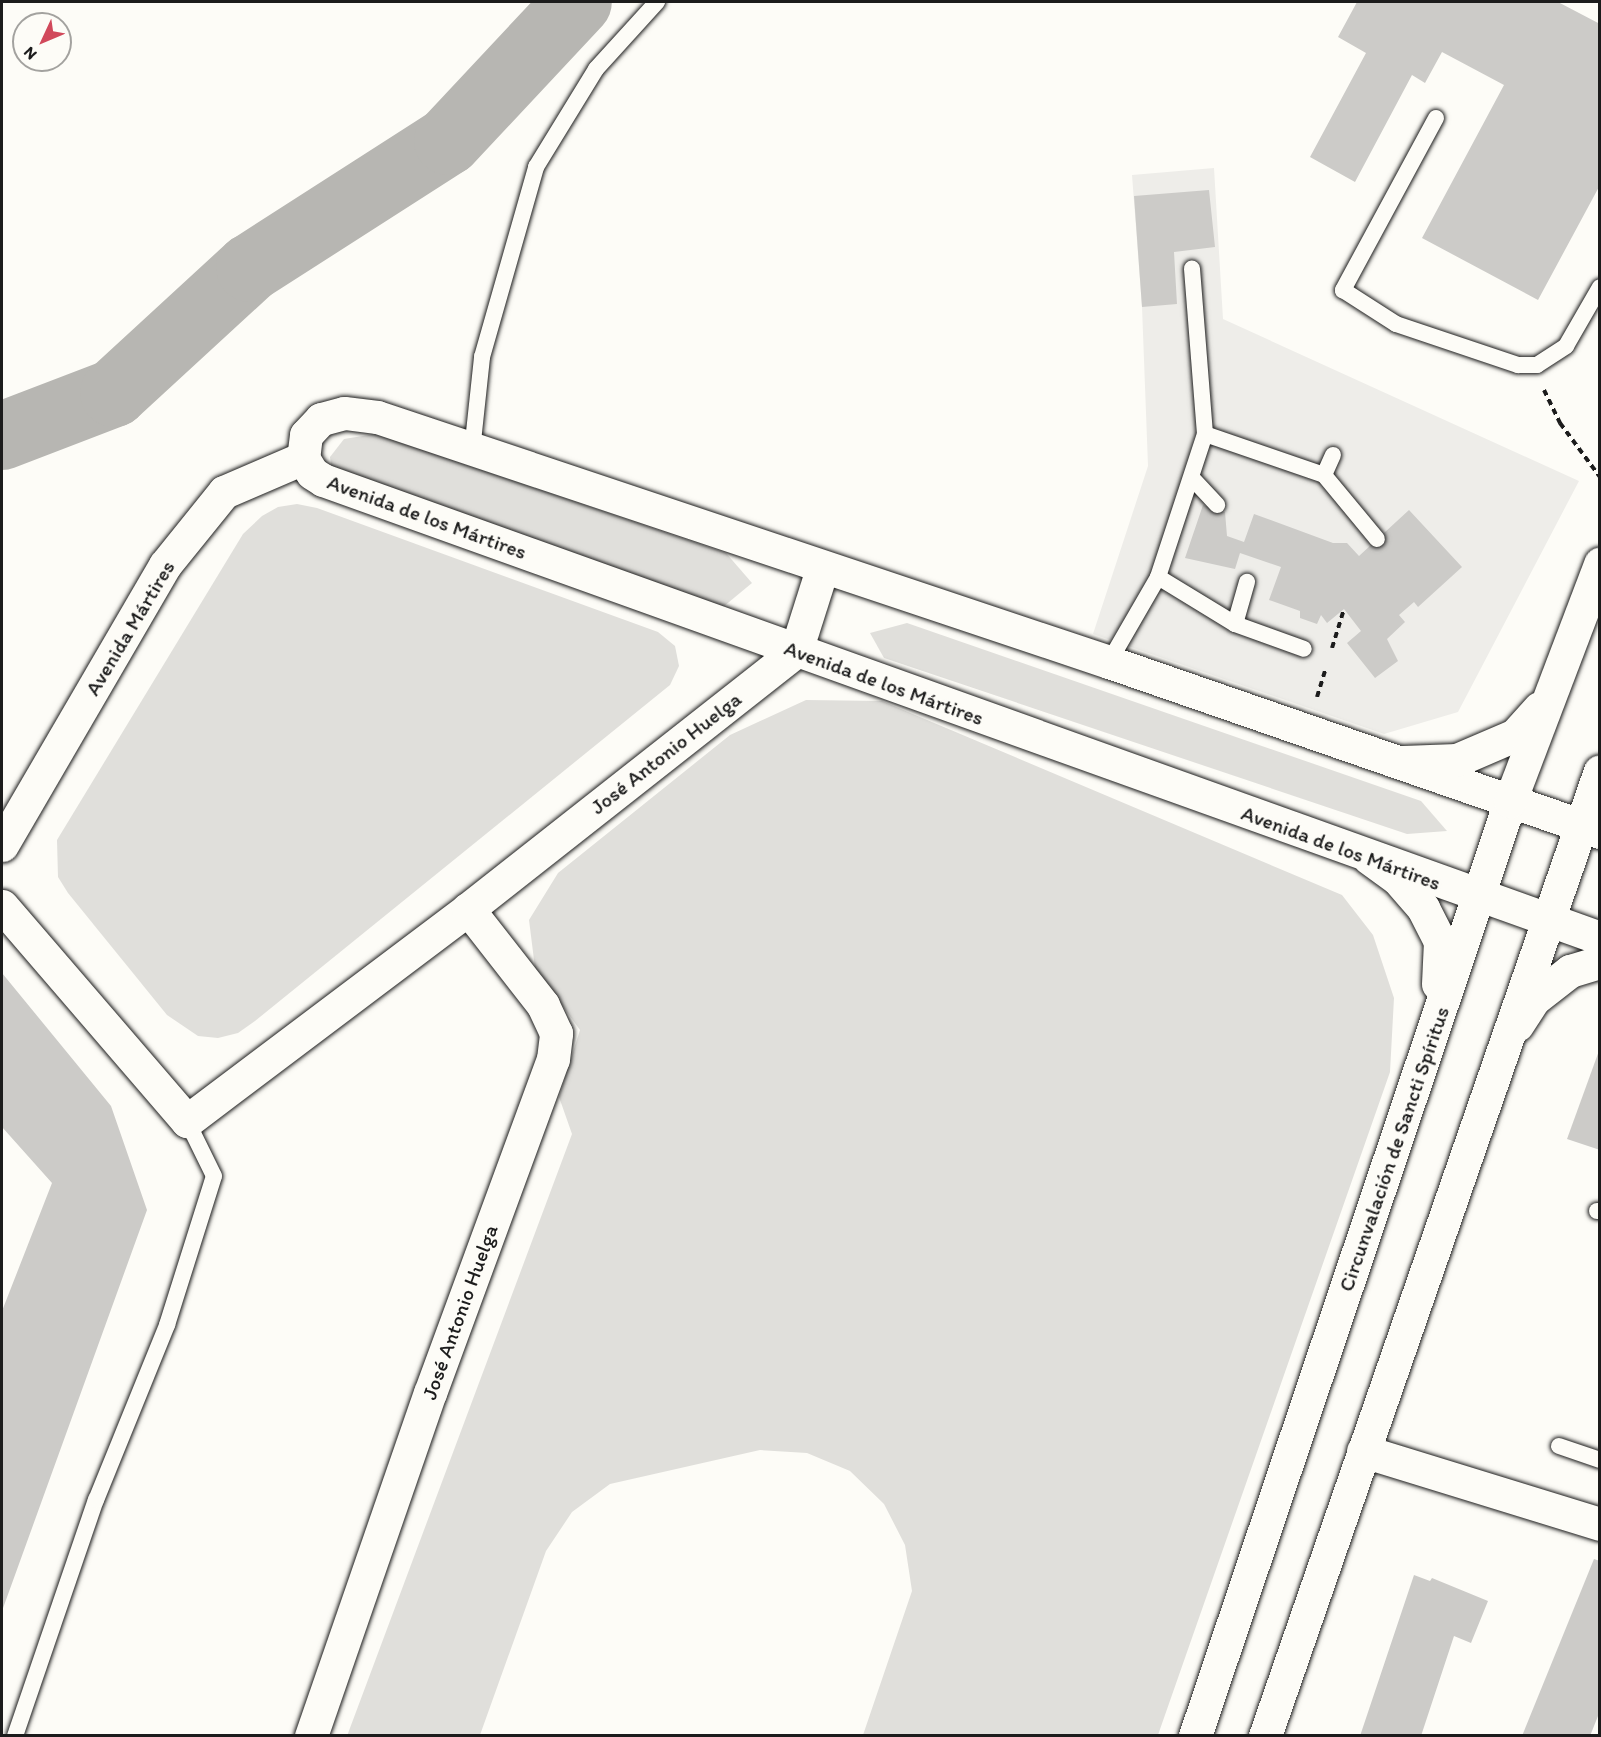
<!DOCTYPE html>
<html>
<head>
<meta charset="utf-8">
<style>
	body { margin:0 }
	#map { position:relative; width:1601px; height:1737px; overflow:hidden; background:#fdfcf7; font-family:Itim,sans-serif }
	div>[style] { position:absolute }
	.built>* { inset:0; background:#eeede9 }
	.green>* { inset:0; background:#e0dfdb }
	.river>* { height:68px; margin:-34px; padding:0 34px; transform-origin:34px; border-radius:34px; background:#b7b6b2 }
	.building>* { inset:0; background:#cccbc8 }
	.path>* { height:4px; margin-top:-2px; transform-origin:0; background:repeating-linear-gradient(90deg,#1c1c1c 0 6px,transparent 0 10.5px) }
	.roads { filter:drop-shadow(0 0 2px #1c1c1c) drop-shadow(0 0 2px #1c1c1c) }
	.lane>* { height:16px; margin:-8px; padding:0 8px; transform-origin:8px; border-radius:8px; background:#fdfcf7 }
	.street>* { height:33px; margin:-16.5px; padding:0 16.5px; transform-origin:16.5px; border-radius:16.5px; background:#fdfcf7 }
	.secondary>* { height:33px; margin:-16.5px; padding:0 16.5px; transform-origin:16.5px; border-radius:16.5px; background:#fdfcf7 }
	.highway>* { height:33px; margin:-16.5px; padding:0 16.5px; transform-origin:16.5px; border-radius:16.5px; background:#fdfcf7 }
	span { translate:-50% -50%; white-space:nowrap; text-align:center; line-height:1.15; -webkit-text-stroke:5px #fdfcf7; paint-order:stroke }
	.street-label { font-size:21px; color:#1c1c1c }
	.frame { position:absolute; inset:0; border:3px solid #1c1c1c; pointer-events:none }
	.north { position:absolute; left:12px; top:12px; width:60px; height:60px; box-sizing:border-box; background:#fdfcf7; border:2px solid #a3a29f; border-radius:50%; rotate:226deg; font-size:16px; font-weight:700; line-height:24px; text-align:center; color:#1c1c1c }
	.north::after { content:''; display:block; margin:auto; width:21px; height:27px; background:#d1495b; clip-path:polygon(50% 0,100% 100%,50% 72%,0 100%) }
</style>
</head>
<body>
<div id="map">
	<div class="built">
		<i style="clip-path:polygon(1214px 168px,1223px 319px,1579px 481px,1458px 712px,1384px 734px,1093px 634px,1148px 466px,1142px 307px,1132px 175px)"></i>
	</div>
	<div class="green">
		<i style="clip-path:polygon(375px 434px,726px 553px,752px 583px,723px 607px,332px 470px,330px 457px,344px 439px)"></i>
		<i style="clip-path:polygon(297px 504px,317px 508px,658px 632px,675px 646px,679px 666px,670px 685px,255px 1021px,238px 1033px,218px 1038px,198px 1036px,167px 1015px,68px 893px,58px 877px,57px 840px,243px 534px,262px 516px,278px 507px)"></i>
		<i style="clip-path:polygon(907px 623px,1421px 801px,1447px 831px,1407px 834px,884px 658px,870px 633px)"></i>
		<i style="clip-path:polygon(806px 700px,882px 701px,1342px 895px,1373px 935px,1394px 998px,1390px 1072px,1158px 1735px,863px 1735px,912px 1591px,905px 1545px,884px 1504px,850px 1471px,807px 1453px,760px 1450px,610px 1484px,572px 1512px,546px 1551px,480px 1735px,347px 1736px,572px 1134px,559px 1097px,580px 1030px,535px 968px,529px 920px,558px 873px,730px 735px)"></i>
	</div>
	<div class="river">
		<i style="left:2px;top:436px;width:120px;rotate:-21deg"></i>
		<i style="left:114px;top:393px;width:185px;rotate:-42.6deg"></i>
		<i style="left:250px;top:268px;width:235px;rotate:-32.7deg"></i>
		<i style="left:448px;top:141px;width:190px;rotate:-46.9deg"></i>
	</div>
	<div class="building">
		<i style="clip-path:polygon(1357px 2px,1558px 2px,1600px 24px,1600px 185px,1538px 300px,1422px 238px,1504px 85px,1442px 52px,1425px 83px,1412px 75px,1355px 182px,1310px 157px,1366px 53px,1338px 37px)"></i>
		<i style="clip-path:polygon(1209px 190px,1215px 247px,1174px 252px,1177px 304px,1142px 307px,1134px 196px)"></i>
		<i style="clip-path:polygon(1203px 505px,1225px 512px,1227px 536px,1244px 542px,1254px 514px,1333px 543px,1347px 543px,1359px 556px,1409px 510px,1462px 567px,1418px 607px,1414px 602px,1399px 615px,1405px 622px,1387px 639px,1398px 661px,1375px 678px,1347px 643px,1361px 631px,1344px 609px,1327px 623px,1321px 615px,1317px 624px,1300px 618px,1300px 611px,1269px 600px,1281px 567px,1240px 553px,1235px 569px,1185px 558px)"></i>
		<i style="clip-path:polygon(2px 973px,111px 1106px,147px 1210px,2px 1611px,2px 1311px,52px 1183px,2px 1127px)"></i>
		<i style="clip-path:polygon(1600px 1048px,1600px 1150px,1567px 1139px)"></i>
		<i style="clip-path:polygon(1594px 1559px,1600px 1561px,1600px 1711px,1590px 1736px,1522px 1736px)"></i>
		<i style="clip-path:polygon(1414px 1575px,1430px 1581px,1432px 1578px,1488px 1601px,1471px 1643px,1454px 1636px,1421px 1736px,1360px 1736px)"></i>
	</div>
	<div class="path">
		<i style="left:1544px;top:390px;width:37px;rotate:64deg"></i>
		<i style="left:1560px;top:423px;width:67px;rotate:53.5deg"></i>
		<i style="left:1332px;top:648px;width:41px;rotate:-72.9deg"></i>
		<i style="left:1317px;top:697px;width:31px;rotate:-73deg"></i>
	</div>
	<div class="roads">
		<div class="lane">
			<i style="left:1436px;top:118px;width:196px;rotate:118.4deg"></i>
			<i style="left:1343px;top:290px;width:63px;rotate:32.7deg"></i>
			<i style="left:1396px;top:324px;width:129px;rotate:18.6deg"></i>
			<i style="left:1518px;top:365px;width:19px"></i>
			<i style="left:1537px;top:365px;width:35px;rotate:-33deg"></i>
			<i style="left:1566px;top:346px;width:68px;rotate:-60deg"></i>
			<i style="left:1205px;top:434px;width:126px;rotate:19deg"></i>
			<i style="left:1324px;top:475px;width:83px;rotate:50.4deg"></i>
			<i style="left:472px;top:451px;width:95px;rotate:-83.9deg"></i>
			<i style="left:482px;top:357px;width:198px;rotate:-74.1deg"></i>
			<i style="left:536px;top:167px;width:115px;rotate:-58.5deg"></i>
			<i style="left:596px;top:69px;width:91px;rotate:-47.7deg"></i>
			<i style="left:1324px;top:475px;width:22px;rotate:-66deg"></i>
			<i style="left:1192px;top:478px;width:37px;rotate:47deg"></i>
			<i style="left:1158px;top:577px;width:90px;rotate:31.4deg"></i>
			<i style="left:1235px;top:624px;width:73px;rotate:19.9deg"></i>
			<i style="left:1235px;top:624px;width:44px;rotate:-74.1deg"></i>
			<i style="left:1109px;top:662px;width:98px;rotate:-60deg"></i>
			<i style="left:1158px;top:577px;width:151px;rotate:-71.8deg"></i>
			<i style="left:1205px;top:434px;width:166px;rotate:-94.5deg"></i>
			<i style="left:1597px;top:1211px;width:3px"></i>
			<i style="left:1559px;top:1446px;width:43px;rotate:18.9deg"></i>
			<i style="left:15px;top:1736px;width:250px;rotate:-71.1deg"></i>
			<i style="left:96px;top:1500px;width:189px;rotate:-67.9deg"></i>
			<i style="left:167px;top:1325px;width:156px;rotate:-72.5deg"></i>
			<i style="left:214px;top:1176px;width:61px;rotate:-116.1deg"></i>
		</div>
		<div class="street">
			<i style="left:2px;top:845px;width:324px;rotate:-59.8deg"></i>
			<i style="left:165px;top:565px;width:94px;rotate:-51.1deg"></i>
			<i style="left:224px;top:492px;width:86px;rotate:-23.3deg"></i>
			<i style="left:2px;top:906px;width:284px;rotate:49.3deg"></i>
			<i style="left:187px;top:1121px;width:352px;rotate:-37deg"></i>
			<i style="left:468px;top:909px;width:417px;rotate:-38.2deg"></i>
			<i style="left:796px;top:651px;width:86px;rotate:-72.4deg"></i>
			<i style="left:1363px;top:1451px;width:248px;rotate:17.1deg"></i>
			<i style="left:311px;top:1736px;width:363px;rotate:-70.9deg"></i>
			<i style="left:430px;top:1393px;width:356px;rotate:-69.8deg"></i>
			<i style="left:553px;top:1059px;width:26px;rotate:-83deg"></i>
			<i style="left:556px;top:1033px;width:31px;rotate:-115deg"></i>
			<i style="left:543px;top:1005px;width:122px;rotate:-128deg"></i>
		</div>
		<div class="secondary">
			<i style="left:1600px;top:832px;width:520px;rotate:-160.9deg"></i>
			<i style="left:1109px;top:662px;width:772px;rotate:-161.49deg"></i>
			<i style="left:377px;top:417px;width:33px;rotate:-173deg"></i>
			<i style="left:344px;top:413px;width:24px;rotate:165deg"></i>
			<i style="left:321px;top:419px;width:22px;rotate:133deg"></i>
			<i style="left:306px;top:435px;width:23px;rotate:97deg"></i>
			<i style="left:303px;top:458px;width:17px;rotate:59deg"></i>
			<i style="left:312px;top:473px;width:13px;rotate:32deg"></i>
			<i style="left:323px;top:480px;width:1357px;rotate:19.73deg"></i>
		</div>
		<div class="highway">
			<i style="left:1403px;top:762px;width:54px;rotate:-2.1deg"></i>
			<i style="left:1457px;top:760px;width:63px;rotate:-23.3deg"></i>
			<i style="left:1515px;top:735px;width:36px;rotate:-48deg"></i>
			<i style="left:1369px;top:858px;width:34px;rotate:36deg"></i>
			<i style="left:1397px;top:878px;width:40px;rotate:49deg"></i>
			<i style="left:1423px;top:908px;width:37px;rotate:63deg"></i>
			<i style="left:1440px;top:941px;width:43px;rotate:92.7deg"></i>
			<i style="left:1517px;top:1025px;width:31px;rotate:-57deg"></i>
			<i style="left:1534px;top:999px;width:46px;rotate:-37.9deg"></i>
			<i style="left:1570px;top:971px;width:31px;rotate:-17deg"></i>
			<i style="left:1195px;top:1736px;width:987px;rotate:-71.38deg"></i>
			<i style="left:1510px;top:801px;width:254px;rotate:-69.2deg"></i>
			<i style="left:1265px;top:1736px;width:1021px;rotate:-70.86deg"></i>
		</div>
	</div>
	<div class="street-label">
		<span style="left:427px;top:517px;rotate:20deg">Avenida de los Mártires</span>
		<span style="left:130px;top:628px;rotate:-59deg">Avenida Mártires</span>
		<span style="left:884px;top:683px;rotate:20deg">Avenida de los Mártires</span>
		<span style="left:666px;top:753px;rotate:-38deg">José Antonio Huelga</span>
		<span style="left:1341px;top:848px;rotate:20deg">Avenida de los Mártires</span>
		<span style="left:1394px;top:1149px;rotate:-71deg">Circunvalación de Sancti Spíritus</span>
		<span style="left:460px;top:1312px;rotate:-70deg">José Antonio Huelga</span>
	</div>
	<div class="frame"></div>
	<div class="north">N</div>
</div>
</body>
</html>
